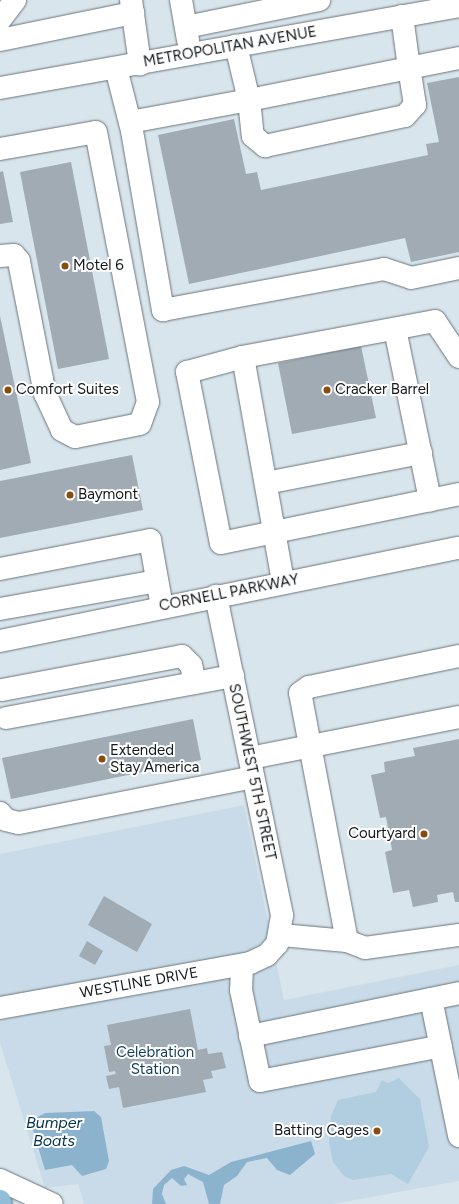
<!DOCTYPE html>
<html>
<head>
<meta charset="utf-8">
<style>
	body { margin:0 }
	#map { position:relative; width:459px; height:1204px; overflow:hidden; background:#d9e5ed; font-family:Figtree,sans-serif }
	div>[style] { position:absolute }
	.built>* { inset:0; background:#c9dbe8 }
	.green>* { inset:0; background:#b1cde0 }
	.water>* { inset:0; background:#8cb3ce }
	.building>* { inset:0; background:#a0abb3 }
	.roads { filter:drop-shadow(0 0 1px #6a747b) drop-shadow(0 0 1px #6a747b) }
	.minor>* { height:22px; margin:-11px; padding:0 11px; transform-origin:11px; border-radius:11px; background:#fff }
	.major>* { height:22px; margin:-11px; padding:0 11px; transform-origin:11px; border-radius:11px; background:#92bdd8 }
	.dots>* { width:11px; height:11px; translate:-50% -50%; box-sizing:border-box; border:2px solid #fff; border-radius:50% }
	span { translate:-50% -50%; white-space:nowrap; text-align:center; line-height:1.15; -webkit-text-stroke:4px #fff; paint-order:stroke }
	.street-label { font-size:15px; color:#15191c }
	.poi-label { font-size:15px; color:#15191c }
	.left { translate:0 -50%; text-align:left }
	.right { translate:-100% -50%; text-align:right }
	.park-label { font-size:15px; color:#0e3f5b }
	.water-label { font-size:16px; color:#00324d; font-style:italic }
</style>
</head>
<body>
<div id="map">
	<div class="built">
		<i style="clip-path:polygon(244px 805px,284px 1000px,459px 965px,459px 1181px,333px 1204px,84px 1204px,78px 1184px,45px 1188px,0 1043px,0 854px)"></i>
	</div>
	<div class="green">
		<i style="clip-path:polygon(399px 1078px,420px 1099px,429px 1147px,408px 1184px,391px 1174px,353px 1180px,344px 1176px,333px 1162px,329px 1144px,331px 1117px,338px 1100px,376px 1092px,382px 1080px,388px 1083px)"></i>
	</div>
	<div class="water">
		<i style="clip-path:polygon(94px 1111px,101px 1117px,109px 1161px,106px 1169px,82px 1176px,72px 1165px,45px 1170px,33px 1130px,36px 1118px,45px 1113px)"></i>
		<i style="clip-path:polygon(311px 1141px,315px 1154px,290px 1175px,277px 1170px,267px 1158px,247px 1162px,237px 1176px,224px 1185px,220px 1204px,209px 1204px,203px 1182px,188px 1174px,184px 1179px,187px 1185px,181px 1186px,172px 1178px,164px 1185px,162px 1194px,166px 1204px,152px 1204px,153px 1189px,171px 1170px,184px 1166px,209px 1175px,231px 1162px)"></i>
	</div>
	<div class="building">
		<i style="clip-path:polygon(459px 77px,459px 252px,411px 262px,405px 238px,189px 284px,158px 135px,234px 119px,246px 174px,257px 172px,261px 190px,428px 155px,426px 144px,439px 142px,427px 83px)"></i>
		<i style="clip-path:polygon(71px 162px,109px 359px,58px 369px,20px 172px)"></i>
		<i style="clip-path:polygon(3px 171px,13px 222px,0 224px,0 172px)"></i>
		<i style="clip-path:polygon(0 316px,31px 463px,0 470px)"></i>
		<i style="clip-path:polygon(361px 346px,376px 418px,292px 434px,278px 363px)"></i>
		<i style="clip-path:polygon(132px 455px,143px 510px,0 538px,0 481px)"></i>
		<i style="clip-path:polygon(193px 719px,201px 760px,11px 799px,2px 758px)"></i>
		<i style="clip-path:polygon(459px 739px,459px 902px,455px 902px,453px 892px,437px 895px,438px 902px,413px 907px,409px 890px,393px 893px,385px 852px,392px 850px,386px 817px,380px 818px,371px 775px,385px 772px,384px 762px,415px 756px,413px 748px)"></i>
		<i style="clip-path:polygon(104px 896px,152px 924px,137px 952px,88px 925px)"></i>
		<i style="clip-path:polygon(87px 941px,103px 951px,95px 965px,79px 956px)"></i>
		<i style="clip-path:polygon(190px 1009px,198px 1050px,207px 1048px,208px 1054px,222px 1052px,226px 1068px,211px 1071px,213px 1078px,203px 1080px,206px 1092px,123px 1108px,119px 1087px,109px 1089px,106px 1076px,116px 1074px,115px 1071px,109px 1072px,104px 1046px,111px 1045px,107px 1025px)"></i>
	</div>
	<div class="roads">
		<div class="minor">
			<i style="left:131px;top:0;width:65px;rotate:82deg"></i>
			<i style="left:181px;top:0;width:41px;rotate:80.1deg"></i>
			<i style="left:402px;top:16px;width:52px;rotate:82.3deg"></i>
			<i style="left:409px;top:68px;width:163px;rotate:168.7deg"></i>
			<i style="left:249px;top:100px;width:36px;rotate:84deg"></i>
			<i style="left:253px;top:136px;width:16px;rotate:40deg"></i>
			<i style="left:265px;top:146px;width:143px;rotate:-12.1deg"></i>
			<i style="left:405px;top:116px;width:15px;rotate:-48deg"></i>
			<i style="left:415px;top:105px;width:37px;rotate:-99deg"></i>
			<i style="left:409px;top:68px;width:51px;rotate:-11.3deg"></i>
			<i style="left:0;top:20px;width:25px;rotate:-53deg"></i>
			<i style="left:186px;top:27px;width:136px;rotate:-11.5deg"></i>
			<i style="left:0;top:40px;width:136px;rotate:-11.5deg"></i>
			<i style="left:116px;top:68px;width:65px;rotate:75.7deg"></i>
			<i style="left:132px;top:131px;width:182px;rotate:80.2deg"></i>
			<i style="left:163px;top:310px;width:225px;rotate:-10.5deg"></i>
			<i style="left:384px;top:269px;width:28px;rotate:18deg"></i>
			<i style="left:411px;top:278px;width:49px;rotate:-11.8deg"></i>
			<i style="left:0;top:88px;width:466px;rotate:-10.1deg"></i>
			<i style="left:130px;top:122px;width:121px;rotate:-10.5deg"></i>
			<i style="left:249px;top:100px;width:56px;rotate:-103.5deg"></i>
			<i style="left:0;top:149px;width:97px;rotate:-10deg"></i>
			<i style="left:96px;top:132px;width:275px;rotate:79.1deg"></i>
			<i style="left:148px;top:402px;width:23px;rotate:110deg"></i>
			<i style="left:140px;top:424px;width:66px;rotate:168.7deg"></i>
			<i style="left:75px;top:437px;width:15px;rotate:-152deg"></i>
			<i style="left:62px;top:430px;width:40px;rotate:-115deg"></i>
			<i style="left:45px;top:394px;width:136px;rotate:-101.1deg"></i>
			<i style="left:19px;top:261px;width:8px;rotate:-130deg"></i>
			<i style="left:14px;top:255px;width:14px;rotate:176deg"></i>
			<i style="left:395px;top:329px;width:175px;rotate:78.4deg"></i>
			<i style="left:243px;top:357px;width:229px;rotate:79.9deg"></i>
			<i style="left:459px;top:357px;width:43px;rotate:-123.7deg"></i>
			<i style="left:435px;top:321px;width:195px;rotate:169.4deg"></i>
			<i style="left:243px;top:357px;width:58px;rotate:165deg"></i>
			<i style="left:187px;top:372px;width:174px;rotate:78.8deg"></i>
			<i style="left:221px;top:543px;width:243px;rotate:-11.6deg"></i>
			<i style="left:266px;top:483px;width:158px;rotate:-11deg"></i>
			<i style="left:0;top:569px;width:153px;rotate:-10.9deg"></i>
			<i style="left:150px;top:540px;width:68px;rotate:79.8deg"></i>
			<i style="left:0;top:609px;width:159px;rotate:-10.1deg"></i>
			<i style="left:0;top:641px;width:468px;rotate:-11.5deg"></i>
			<i style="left:2px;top:690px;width:183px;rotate:-10.7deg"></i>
			<i style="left:182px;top:656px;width:13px;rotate:45deg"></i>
			<i style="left:191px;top:665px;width:18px;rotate:77deg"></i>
			<i style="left:6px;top:718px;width:231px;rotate:-10.5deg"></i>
			<i style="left:250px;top:758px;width:213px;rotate:-11.1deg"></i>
			<i style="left:0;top:813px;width:9px;rotate:49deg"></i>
			<i style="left:6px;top:820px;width:13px;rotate:13deg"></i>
			<i style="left:19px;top:823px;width:238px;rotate:-11.1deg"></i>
			<i style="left:281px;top:935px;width:66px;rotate:5.2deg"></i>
			<i style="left:347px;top:941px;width:19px;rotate:21deg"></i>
			<i style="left:365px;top:948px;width:95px;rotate:-7.9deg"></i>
			<i style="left:347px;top:941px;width:252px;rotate:-100.7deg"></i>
			<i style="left:300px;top:693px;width:11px;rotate:-34deg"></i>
			<i style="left:309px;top:687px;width:153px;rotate:-11.7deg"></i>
			<i style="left:242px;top:965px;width:25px;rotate:92deg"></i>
			<i style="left:241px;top:990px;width:93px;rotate:78.2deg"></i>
			<i style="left:260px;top:1081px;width:184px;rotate:-10.9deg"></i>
			<i style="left:431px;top:999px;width:140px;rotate:78.4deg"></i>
			<i style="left:0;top:1008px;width:254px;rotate:-10.2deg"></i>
			<i style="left:250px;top:963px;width:19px;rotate:-25deg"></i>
			<i style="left:267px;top:955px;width:15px;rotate:-48deg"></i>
			<i style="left:277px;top:944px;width:29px;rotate:-80deg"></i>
			<i style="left:282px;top:915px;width:326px;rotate:-101.7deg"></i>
			<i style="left:250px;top:1036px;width:213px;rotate:-11.6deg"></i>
			<i style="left:0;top:1180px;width:57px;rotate:24.8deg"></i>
		</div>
		<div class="major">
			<i style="left:0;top:1201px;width:3px;rotate:72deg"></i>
		</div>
	</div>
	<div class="dots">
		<i style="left:65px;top:266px;background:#8a4c0e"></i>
		<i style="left:8px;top:390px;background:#8a4c0e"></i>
		<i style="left:327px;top:390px;background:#8a4c0e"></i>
		<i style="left:70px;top:495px;background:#8a4c0e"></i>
		<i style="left:102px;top:759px;background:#8a4c0e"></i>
		<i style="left:424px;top:834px;background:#8a4c0e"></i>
		<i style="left:377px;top:1131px;background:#8a4c0e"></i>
	</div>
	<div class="street-label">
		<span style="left:230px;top:47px;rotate:-10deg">METROPOLITAN AVENUE</span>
		<span style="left:229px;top:593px;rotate:-11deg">CORNELL PARKWAY</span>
		<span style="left:252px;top:772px;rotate:78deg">SOUTHWEST 5TH STREET</span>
		<span style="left:139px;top:983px;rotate:-10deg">WESTLINE DRIVE</span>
	</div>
	<div class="poi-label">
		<span class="left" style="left:73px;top:266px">Motel 6</span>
		<span class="left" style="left:16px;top:390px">Comfort Suites</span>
		<span class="left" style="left:335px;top:390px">Cracker Barrel</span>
		<span class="left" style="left:78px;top:495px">Baymont</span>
		<span class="left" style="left:110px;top:759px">Extended<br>Stay America</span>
		<span class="right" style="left:416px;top:834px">Courtyard</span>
		<span class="right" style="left:369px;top:1131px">Batting Cages</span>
	</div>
	<div class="park-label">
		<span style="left:155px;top:1061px">Celebration<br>Station</span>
	</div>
	<div class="water-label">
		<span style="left:54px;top:1132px">Bumper<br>Boats</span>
	</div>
</div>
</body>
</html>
